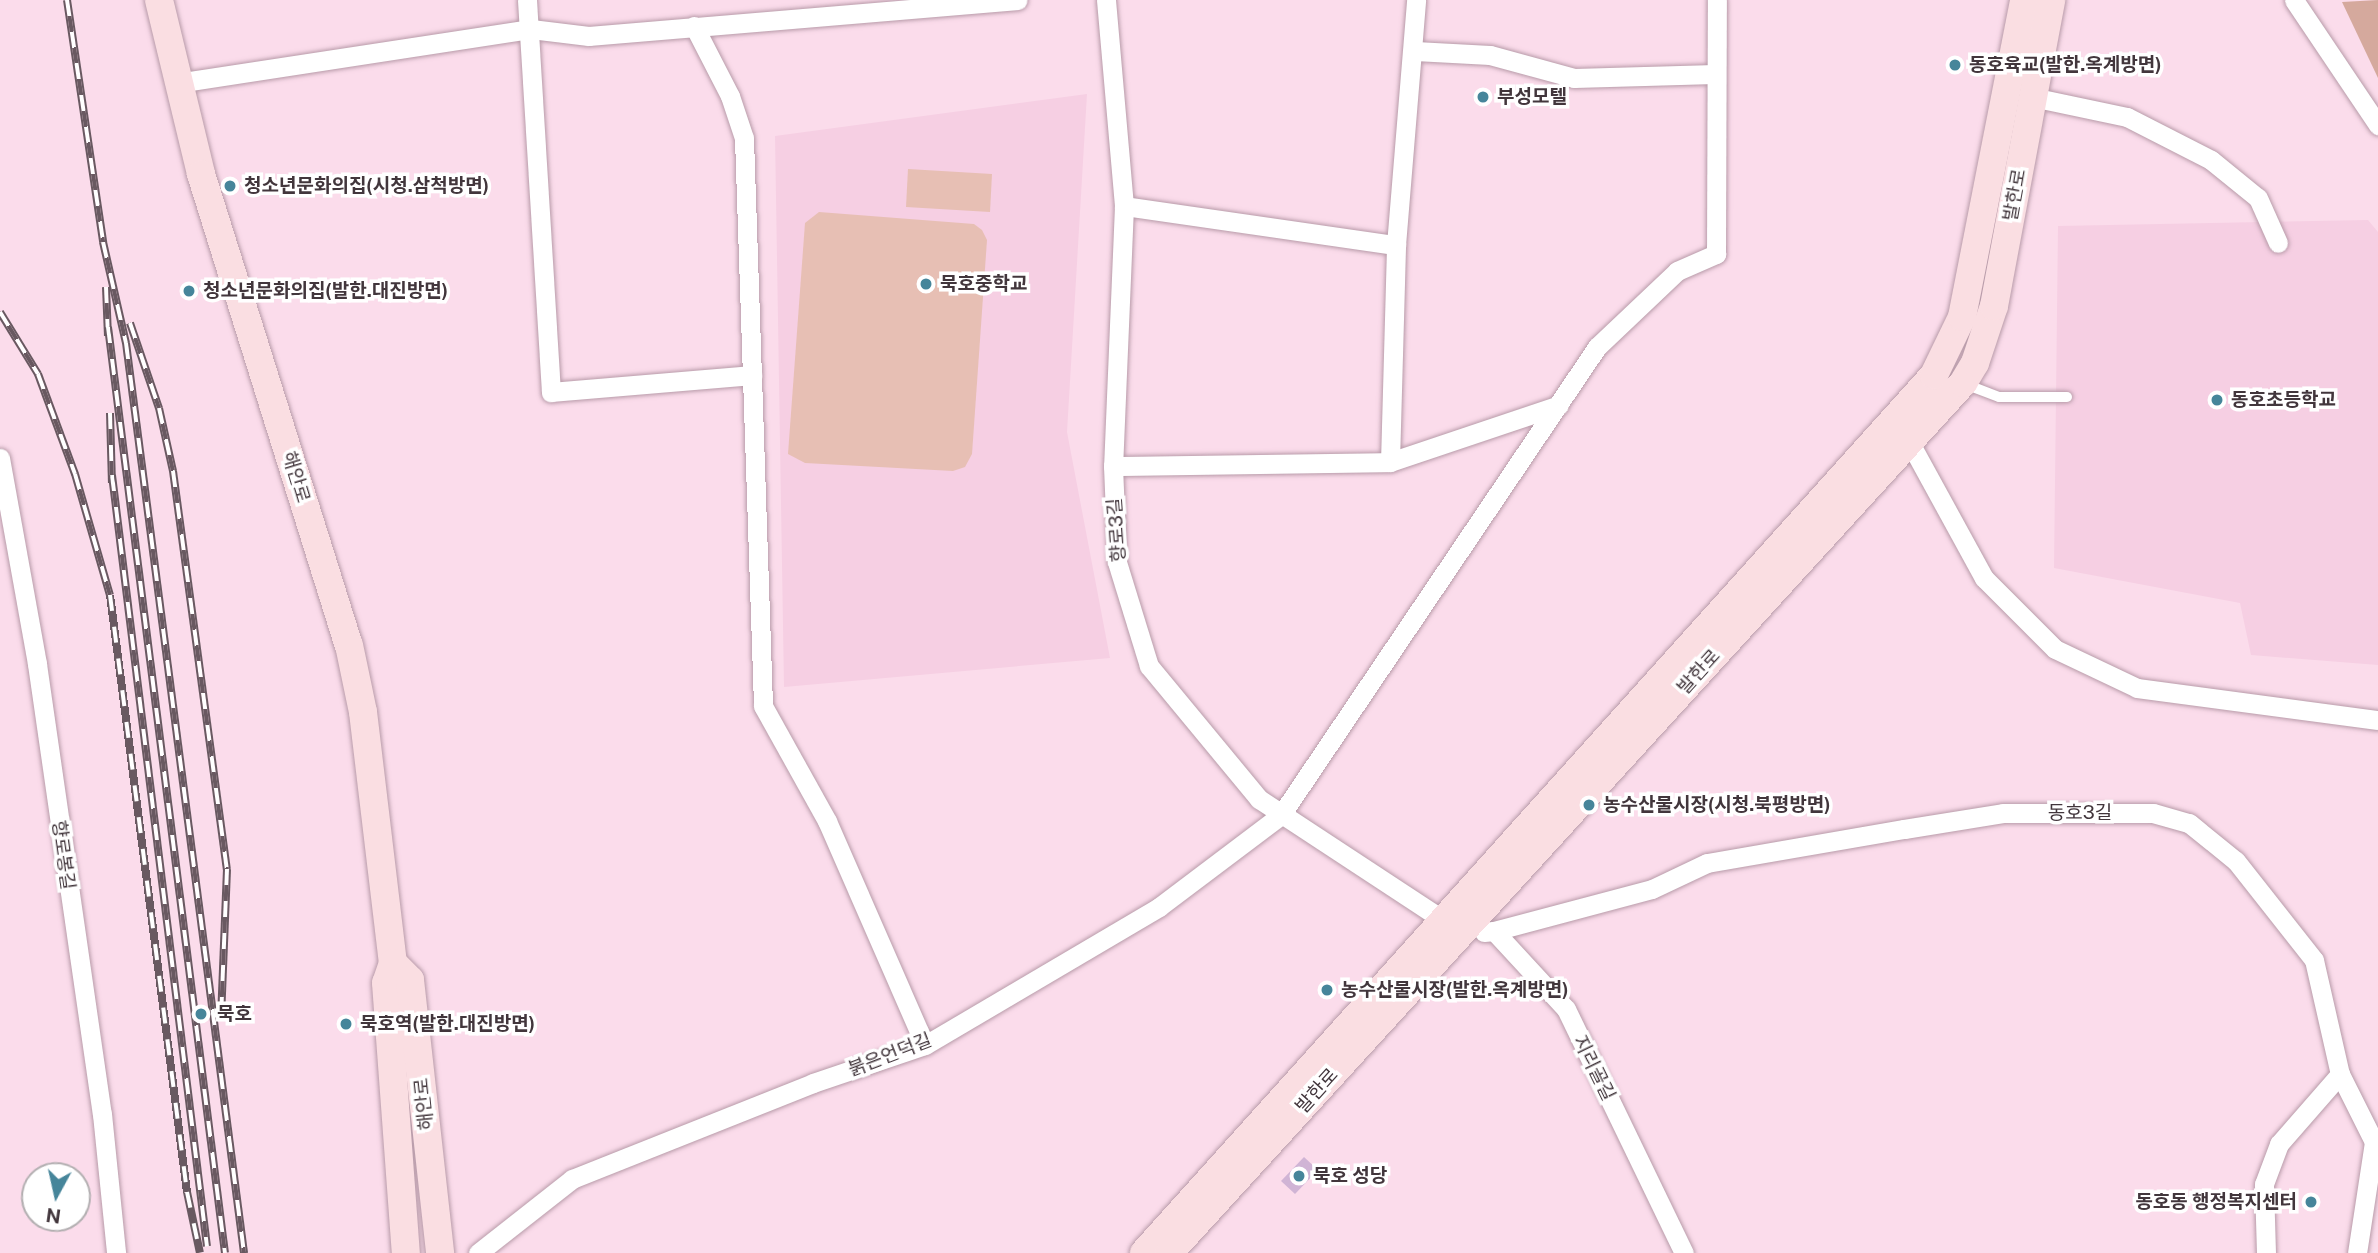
<!DOCTYPE html>
<html>
<head>
<meta charset="utf-8">
<style>
	body { margin:0 }
	#map { position:relative; width:2378px; height:1253px; overflow:hidden; background:#fbdceb; font-family:"Public Sans","Noto Sans KR",sans-serif }
	div>[style] { position:absolute }
	.built>* { inset:0; background:#f6cfe3 }
	.green>* { inset:0; background:#e7bfb4 }
	.forest>* { inset:0; background:#d5a99d }
	.building>* { inset:0; background:#d0b4d5 }
	.roads { filter:drop-shadow(0 0 2px #b89ba9) drop-shadow(0 0 2px #b89ba9) }
	.lane>* { height:10px; margin:-5px; padding:0 5px; transform-origin:5px; border-radius:5px; background:#fff }
	.street>* { height:19px; margin:-9.5px; padding:0 9.5px; transform-origin:9.5px; border-radius:9.5px; background:#fff }
	.secondary>* { height:28px; margin:-14px; padding:0 14px; transform-origin:14px; border-radius:14px; background:#fadee2 }
	.rail>* { height:8px; margin-top:-4px; transform-origin:0; background:repeating-linear-gradient(90deg,#fff 0 16px,#695961 0 32px); box-sizing:border-box; border-block:2px solid #695961 }
	.dots>* { width:19px; height:19px; translate:-50% -50%; box-sizing:border-box; border:4px solid #fff; border-radius:50% }
	span { translate:-50% -50%; white-space:nowrap; text-align:center; line-height:1.15; -webkit-text-stroke:7px #fff; paint-order:stroke }
	.poi-label { font-size:19px; color:#42363c; font-weight:700 }
	.left { translate:0 -50%; text-align:left }
	.right { translate:-100% -50%; text-align:right }
	.street-label { font-size:19px; color:#42363c }
	.north { position:absolute; left:21px; top:1162px; width:70px; height:70px; box-sizing:border-box; background:#fff; border:2px solid #b3afb1; border-radius:50%; rotate:188deg; font-size:19px; font-weight:700; line-height:28px; text-align:center; color:#42363c }
	.north::after { content:''; display:block; margin:auto; width:24px; height:32px; background:#46859a; clip-path:polygon(50% 0,100% 100%,50% 72%,0 100%) }
</style>
</head>
<body>
<div id="map">
	<div class="built">
		<i style="clip-path:polygon(1087px 94px,1067px 432px,1110px 658px,784px 687px,775px 136px)"></i>
		<i style="clip-path:polygon(2368px 220px,2378px 232px,2378px 665px,2251px 655px,2240px 603px,2054px 568px,2058px 226px)"></i>
	</div>
	<div class="green">
		<i style="clip-path:polygon(908px 169px,992px 174px,990px 212px,906px 207px)"></i>
		<i style="clip-path:polygon(819px 212px,974px 224px,982px 230px,987px 240px,972px 454px,965px 467px,953px 471px,805px 463px,788px 454px,805px 223px)"></i>
	</div>
	<div class="forest">
		<i style="clip-path:polygon(2378px 0,2378px 78px,2342px 2px)"></i>
	</div>
	<div class="building">
		<i style="clip-path:polygon(1304px 1157px,1318px 1170px,1295px 1194px,1281px 1181px)"></i>
	</div>
	<div class="roads">
		<div class="lane">
			<i style="left:1965px;top:384px;width:36px;rotate:21deg"></i>
			<i style="left:1999px;top:397px;width:68px"></i>
		</div>
		<div class="street">
			<i style="left:527px;top:0;width:393px;rotate:86.5deg"></i>
			<i style="left:551px;top:392px;width:202px;rotate:-4.8deg"></i>
			<i style="left:1106px;top:0;width:207px;rotate:85deg"></i>
			<i style="left:1124px;top:206px;width:260px;rotate:92.4deg"></i>
			<i style="left:1113px;top:466px;width:96px;rotate:87.6deg"></i>
			<i style="left:1117px;top:562px;width:109px;rotate:72.9deg"></i>
			<i style="left:1149px;top:666px;width:173px;rotate:50.4deg"></i>
			<i style="left:1259px;top:799px;width:219px;rotate:33.3deg"></i>
			<i style="left:2294px;top:0;width:151px;rotate:56.1deg"></i>
			<i style="left:694px;top:26px;width:79px;rotate:62.8deg"></i>
			<i style="left:730px;top:96px;width:44px;rotate:71.6deg"></i>
			<i style="left:744px;top:138px;width:568px;rotate:88.08deg"></i>
			<i style="left:763px;top:706px;width:132px;rotate:60.9deg"></i>
			<i style="left:827px;top:821px;width:244px;rotate:66.4deg"></i>
			<i style="left:1415px;top:51px;width:75px;rotate:3.1deg"></i>
			<i style="left:1490px;top:55px;width:87px;rotate:15.3deg"></i>
			<i style="left:1574px;top:78px;width:141px;rotate:-1.6deg"></i>
			<i style="left:177px;top:83px;width:358px;rotate:-8.7deg"></i>
			<i style="left:531px;top:29px;width:58px;rotate:6.9deg"></i>
			<i style="left:589px;top:36px;width:430px;rotate:-4.8deg"></i>
			<i style="left:2032px;top:97px;width:97px;rotate:11.9deg"></i>
			<i style="left:2127px;top:117px;width:94px;rotate:27.1deg"></i>
			<i style="left:2211px;top:160px;width:60px;rotate:39deg"></i>
			<i style="left:2258px;top:198px;width:49px;rotate:66deg"></i>
			<i style="left:1124px;top:206px;width:275px;rotate:8.2deg"></i>
			<i style="left:1910px;top:443px;width:154px;rotate:61.3deg"></i>
			<i style="left:1984px;top:578px;width:100px;rotate:45deg"></i>
			<i style="left:2055px;top:649px;width:91px;rotate:25.4deg"></i>
			<i style="left:2137px;top:688px;width:243px;rotate:7.6deg"></i>
			<i style="left:0;top:458px;width:209px;rotate:79.8deg"></i>
			<i style="left:37px;top:664px;width:455px;rotate:81.8deg"></i>
			<i style="left:102px;top:1114px;width:140px;rotate:84.2deg"></i>
			<i style="left:1390px;top:462px;width:217px;rotate:-88.4deg"></i>
			<i style="left:1396px;top:245px;width:246px;rotate:-85.3deg"></i>
			<i style="left:1113px;top:466px;width:277px;rotate:-0.8deg"></i>
			<i style="left:1390px;top:462px;width:178px;rotate:-18.6deg"></i>
			<i style="left:1494px;top:931px;width:163px;rotate:-14.9deg"></i>
			<i style="left:1652px;top:889px;width:61px;rotate:-25.3deg"></i>
			<i style="left:1707px;top:863px;width:200px;rotate:-9.8deg"></i>
			<i style="left:1904px;top:829px;width:100px;rotate:-9.2deg"></i>
			<i style="left:2003px;top:813px;width:150px"></i>
			<i style="left:2153px;top:813px;width:37px;rotate:16deg"></i>
			<i style="left:2189px;top:823px;width:60px;rotate:39deg"></i>
			<i style="left:2236px;top:861px;width:126px;rotate:51.8deg"></i>
			<i style="left:2314px;top:960px;width:117px;rotate:77.2deg"></i>
			<i style="left:2340px;top:1074px;width:76px;rotate:63.4deg"></i>
			<i style="left:2374px;top:1142px;width:112px;rotate:98.7deg"></i>
			<i style="left:1484px;top:932px;width:10px;rotate:-6deg"></i>
			<i style="left:1494px;top:931px;width:106px;rotate:47.3deg"></i>
			<i style="left:1566px;top:1009px;width:271px;rotate:64.2deg"></i>
			<i style="left:478px;top:1253px;width:120px;rotate:-38.2deg"></i>
			<i style="left:572px;top:1179px;width:259px;rotate:-21.7deg"></i>
			<i style="left:813px;top:1083px;width:118px;rotate:-18.7deg"></i>
			<i style="left:925px;top:1045px;width:272px;rotate:-30.5deg"></i>
			<i style="left:1159px;top:907px;width:153px;rotate:-37deg"></i>
			<i style="left:1281px;top:815px;width:565px;rotate:-55.97deg"></i>
			<i style="left:1597px;top:347px;width:110px;rotate:-43.5deg"></i>
			<i style="left:1677px;top:271px;width:43px;rotate:-23.6deg"></i>
			<i style="left:1716px;top:254px;width:254px;rotate:-89.8deg"></i>
			<i style="left:2266px;top:1253px;width:69px;rotate:-91.7deg"></i>
			<i style="left:2264px;top:1184px;width:43px;rotate:-69.4deg"></i>
			<i style="left:2279px;top:1144px;width:93px;rotate:-48.9deg"></i>
		</div>
		<div class="secondary">
			<i style="left:159px;top:0;width:179px;rotate:76.4deg"></i>
			<i style="left:201px;top:174px;width:494px;rotate:72.6deg"></i>
			<i style="left:349px;top:645px;width:68px;rotate:78.2deg"></i>
			<i style="left:363px;top:712px;width:253px;rotate:83.2deg"></i>
			<i style="left:393px;top:963px;width:21px;rotate:109deg"></i>
			<i style="left:386px;top:983px;width:271px;rotate:85.8deg"></i>
			<i style="left:393px;top:963px;width:24px;rotate:45deg"></i>
			<i style="left:410px;top:980px;width:275px;rotate:83.7deg"></i>
			<i style="left:1144px;top:1253px;width:1181px;rotate:-48.02deg"></i>
			<i style="left:1934px;top:375px;width:64px;rotate:-64.2deg"></i>
			<i style="left:1962px;top:317px;width:323px;rotate:-78.9deg"></i>
			<i style="left:1169px;top:1253px;width:1178px;rotate:-47.62deg"></i>
			<i style="left:1963px;top:383px;width:23px;rotate:-59deg"></i>
			<i style="left:1975px;top:363px;width:60px;rotate:-71.6deg"></i>
			<i style="left:1994px;top:306px;width:311px;rotate:-79.4deg"></i>
		</div>
	</div>
	<div class="rail">
		<i style="left:67px;top:0;width:245px;rotate:81.5deg"></i>
		<i style="left:103px;top:242px;width:104px;rotate:77.2deg"></i>
		<i style="left:126px;top:343px;width:918px;rotate:82.61deg"></i>
		<i style="left:106px;top:287px;width:49px;rotate:87.7deg"></i>
		<i style="left:0;top:312px;width:73px;rotate:58.5deg"></i>
		<i style="left:38px;top:374px;width:107px;rotate:69.7deg"></i>
		<i style="left:75px;top:474px;width:126px;rotate:73.9deg"></i>
		<i style="left:110px;top:595px;width:602px;rotate:82.65deg"></i>
		<i style="left:187px;top:1192px;width:62px;rotate:78deg"></i>
		<i style="left:130px;top:323px;width:90px;rotate:71.2deg"></i>
		<i style="left:159px;top:408px;width:65px;rotate:77.5deg"></i>
		<i style="left:173px;top:471px;width:402px;rotate:82.3deg"></i>
		<i style="left:227px;top:869px;width:147px;rotate:92.3deg"></i>
		<i style="left:108px;top:327px;width:933px;rotate:82.8deg"></i>
		<i style="left:110px;top:413px;width:70px;rotate:88.4deg"></i>
		<i style="left:112px;top:475px;width:777px;rotate:82.98deg"></i>
	</div>
	<div class="dots">
		<i style="left:1955px;top:65px;background:#46859a"></i>
		<i style="left:1483px;top:97px;background:#46859a"></i>
		<i style="left:230px;top:186px;background:#46859a"></i>
		<i style="left:926px;top:284px;background:#46859a"></i>
		<i style="left:189px;top:291px;background:#46859a"></i>
		<i style="left:2217px;top:400px;background:#46859a"></i>
		<i style="left:1589px;top:805px;background:#46859a"></i>
		<i style="left:1327px;top:990px;background:#46859a"></i>
		<i style="left:201px;top:1014px;background:#46859a"></i>
		<i style="left:346px;top:1024px;background:#46859a"></i>
		<i style="left:1299px;top:1176px;background:#46859a"></i>
		<i style="left:2311px;top:1202px;background:#46859a"></i>
	</div>
	<div class="poi-label">
		<span class="left" style="left:1969px;top:65px">동호육교(발한.옥계방면)</span>
		<span class="left" style="left:1497px;top:97px">부성모텔</span>
		<span class="left" style="left:244px;top:186px">청소년문화의집(시청.삼척방면)</span>
		<span class="left" style="left:940px;top:284px">묵호중학교</span>
		<span class="left" style="left:203px;top:291px">청소년문화의집(발한.대진방면)</span>
		<span class="left" style="left:2231px;top:400px">동호초등학교</span>
		<span class="left" style="left:1603px;top:805px">농수산물시장(시청.북평방면)</span>
		<span class="left" style="left:1341px;top:990px">농수산물시장(발한.옥계방면)</span>
		<span class="left" style="left:217px;top:1014px">묵호</span>
		<span class="left" style="left:360px;top:1024px">묵호역(발한.대진방면)</span>
		<span class="left" style="left:1313px;top:1176px">묵호 성당</span>
		<span class="right" style="left:2297px;top:1202px">동호동 행정복지센터</span>
	</div>
	<div class="street-label">
		<span style="left:2015px;top:195px;rotate:-80deg">발한로</span>
		<span style="left:296px;top:477px;rotate:73deg">해안로</span>
		<span style="left:1117px;top:530px;rotate:-94deg">향로3길</span>
		<span style="left:1699px;top:672px;rotate:-48deg">발한로</span>
		<span style="left:2080px;top:813px">동호3길</span>
		<span style="left:63px;top:855px;rotate:82deg">향로봉길</span>
		<span style="left:890px;top:1055px;rotate:-21deg">붉은언덕길</span>
		<span style="left:1594px;top:1068px;rotate:64deg">지리골길</span>
		<span style="left:1317px;top:1091px;rotate:-48deg">발한로</span>
		<span style="left:424px;top:1104px;rotate:-96deg">해안로</span>
	</div>
	<div class="north">N</div>
</div>
</body>
</html>
